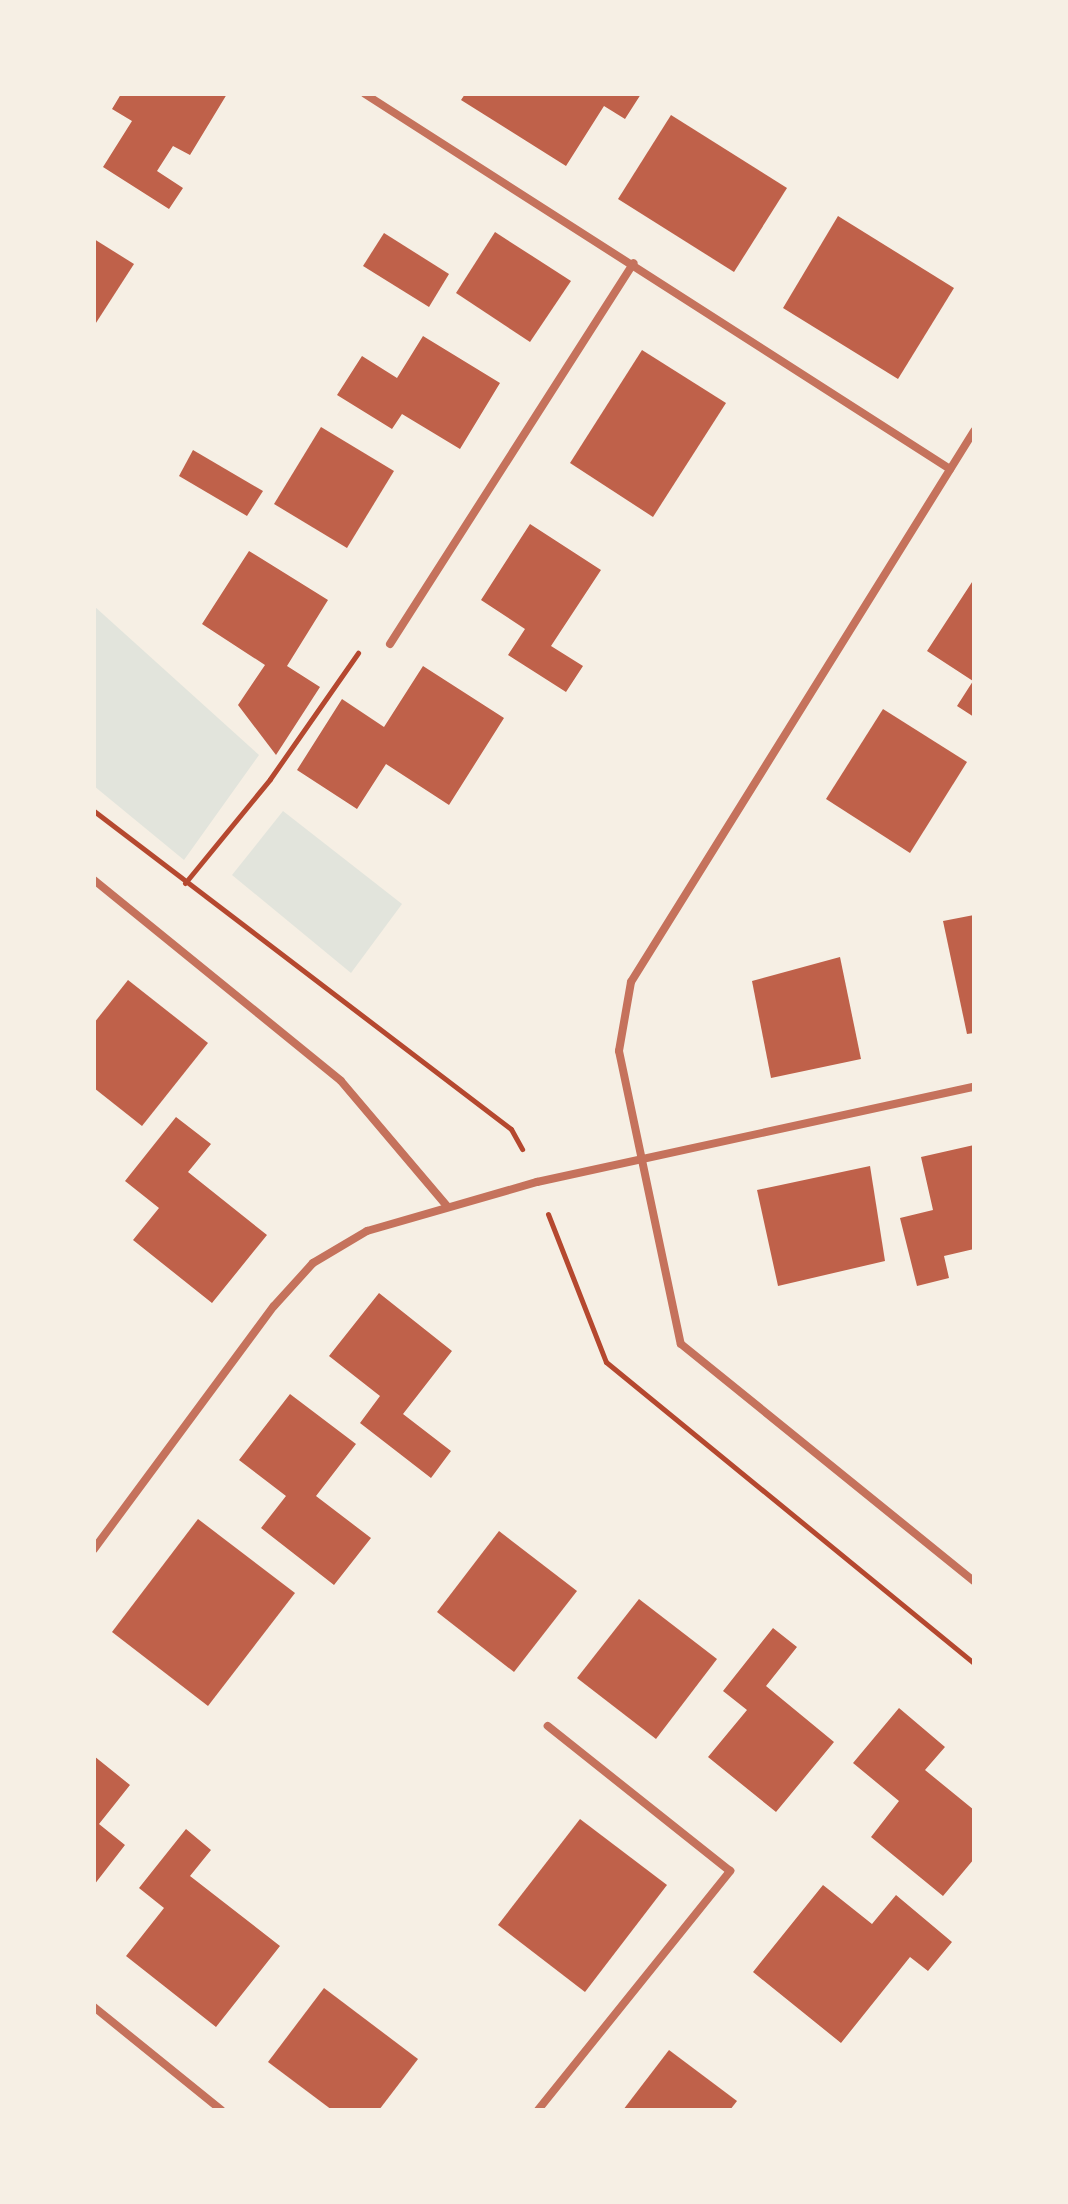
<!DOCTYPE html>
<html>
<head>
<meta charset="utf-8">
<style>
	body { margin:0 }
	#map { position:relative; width:1068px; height:2204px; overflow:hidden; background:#f6efe4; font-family:Inter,sans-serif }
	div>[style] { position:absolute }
	.green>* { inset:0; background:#e2e4dc }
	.building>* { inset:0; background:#bf614a }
	.path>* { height:5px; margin:-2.5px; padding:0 2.5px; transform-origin:2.5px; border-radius:2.5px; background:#b5482f }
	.minor>* { height:8px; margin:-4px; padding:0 4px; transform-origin:4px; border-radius:4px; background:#c5725c }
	span { translate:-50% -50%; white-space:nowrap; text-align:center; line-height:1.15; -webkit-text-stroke:6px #f6efe4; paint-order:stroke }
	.frame { position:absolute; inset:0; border:96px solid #f6efe4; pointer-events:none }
</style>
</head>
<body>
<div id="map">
	<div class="green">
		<i style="clip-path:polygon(94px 606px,259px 755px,184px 860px,94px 786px)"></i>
		<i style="clip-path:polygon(283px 811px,402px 904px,351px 973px,232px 875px)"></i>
	</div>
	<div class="building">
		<i style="clip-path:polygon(121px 94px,227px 94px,190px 155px,173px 146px,157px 171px,183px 188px,169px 209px,103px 167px,132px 121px,112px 109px)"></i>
		<i style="clip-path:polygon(465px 94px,641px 94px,625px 119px,604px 106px,566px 166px,461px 100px)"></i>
		<i style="clip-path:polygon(671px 115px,787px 188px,734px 272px,618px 199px)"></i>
		<i style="clip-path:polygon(838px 216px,954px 288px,898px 379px,783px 308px)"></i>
		<i style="clip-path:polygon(495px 232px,571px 281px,530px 342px,456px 293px)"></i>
		<i style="clip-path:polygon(384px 233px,449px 274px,429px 307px,363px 266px)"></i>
		<i style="clip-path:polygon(94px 239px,134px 264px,94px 326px)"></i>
		<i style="clip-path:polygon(423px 336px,500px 383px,460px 449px,402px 414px,392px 429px,337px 395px,362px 356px,397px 378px)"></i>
		<i style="clip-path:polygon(642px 350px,726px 403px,653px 517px,570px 463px)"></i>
		<i style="clip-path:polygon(321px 427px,394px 471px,347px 548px,274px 504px)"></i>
		<i style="clip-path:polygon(193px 450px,263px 491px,247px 516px,179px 476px)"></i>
		<i style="clip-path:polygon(530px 524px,601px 570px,551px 646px,583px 666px,566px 692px,508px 655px,525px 629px,481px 600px)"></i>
		<i style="clip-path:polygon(249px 551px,328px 600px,287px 666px,320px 687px,276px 755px,238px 705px,265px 665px,202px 624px)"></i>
		<i style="clip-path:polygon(974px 579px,974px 717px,957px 706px,973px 681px,927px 651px)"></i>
		<i style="clip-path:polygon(423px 666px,504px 718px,449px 805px,386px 764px,357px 809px,297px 770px,342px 699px,384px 727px)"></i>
		<i style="clip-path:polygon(883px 709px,967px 762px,910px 853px,826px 799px)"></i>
		<i style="clip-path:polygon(974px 915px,974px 1033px,967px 1034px,943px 921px)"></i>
		<i style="clip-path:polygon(840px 957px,861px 1059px,771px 1078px,752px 981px)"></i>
		<i style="clip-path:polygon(128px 980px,208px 1043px,142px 1126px,94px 1088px,94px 1023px)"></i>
		<i style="clip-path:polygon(176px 1117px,211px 1144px,188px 1172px,267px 1235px,212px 1303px,133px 1240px,159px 1208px,125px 1181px)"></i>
		<i style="clip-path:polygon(974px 1145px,974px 1249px,944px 1256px,949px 1278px,917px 1286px,900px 1218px,933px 1210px,921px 1157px)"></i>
		<i style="clip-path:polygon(870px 1166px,885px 1261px,778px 1286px,757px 1190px)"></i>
		<i style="clip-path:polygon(379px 1293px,452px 1351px,403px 1414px,451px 1451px,431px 1478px,360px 1423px,380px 1396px,329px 1356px)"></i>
		<i style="clip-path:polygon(290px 1394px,356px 1444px,316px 1496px,371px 1538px,334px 1585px,261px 1528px,286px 1496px,239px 1460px)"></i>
		<i style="clip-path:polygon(198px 1519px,295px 1593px,208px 1706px,112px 1632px)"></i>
		<i style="clip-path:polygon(499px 1531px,577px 1591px,514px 1672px,437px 1612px)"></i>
		<i style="clip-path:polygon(639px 1599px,717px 1659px,656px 1739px,577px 1678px)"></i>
		<i style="clip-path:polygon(773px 1628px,797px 1647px,766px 1686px,834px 1742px,776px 1812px,708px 1757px,747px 1710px,723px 1691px)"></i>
		<i style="clip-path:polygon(899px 1708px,945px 1747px,925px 1770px,974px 1810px,974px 1859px,943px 1896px,871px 1837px,899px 1801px,853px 1763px)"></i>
		<i style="clip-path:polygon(94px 1756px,130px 1785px,99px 1824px,125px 1845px,94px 1885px)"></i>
		<i style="clip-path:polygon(580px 1819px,667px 1885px,585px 1992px,498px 1925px)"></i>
		<i style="clip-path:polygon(186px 1829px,211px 1850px,190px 1876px,280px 1946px,216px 2027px,126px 1956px,164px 1908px,139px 1888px)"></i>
		<i style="clip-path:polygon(823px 1885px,872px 1924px,896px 1895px,952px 1942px,928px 1971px,910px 1957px,841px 2043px,753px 1972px)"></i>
		<i style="clip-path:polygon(324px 1988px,418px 2059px,379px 2110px,332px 2110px,268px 2062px)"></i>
		<i style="clip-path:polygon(669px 2050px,737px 2101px,730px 2110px,623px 2110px)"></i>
	</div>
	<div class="path">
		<i style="left:94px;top:811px;width:524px;rotate:37.33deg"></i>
		<i style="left:511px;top:1129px;width:23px;rotate:61deg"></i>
		<i style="left:185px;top:883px;width:134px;rotate:-50.7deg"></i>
		<i style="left:270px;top:779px;width:154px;rotate:-55.1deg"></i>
		<i style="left:548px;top:1214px;width:159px;rotate:68.6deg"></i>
		<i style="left:606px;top:1362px;width:475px;rotate:39.3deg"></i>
	</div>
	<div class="minor">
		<i style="left:365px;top:94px;width:695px;rotate:32.66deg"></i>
		<i style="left:974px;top:431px;width:649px;rotate:121.9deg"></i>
		<i style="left:631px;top:982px;width:70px;rotate:99.9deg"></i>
		<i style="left:619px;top:1051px;width:299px;rotate:78.1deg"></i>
		<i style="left:681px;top:1344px;width:377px;rotate:39deg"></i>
		<i style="left:390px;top:644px;width:452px;rotate:-57.4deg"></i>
		<i style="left:94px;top:880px;width:318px;rotate:39.1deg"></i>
		<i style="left:341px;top:1081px;width:164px;rotate:49.7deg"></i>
		<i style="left:94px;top:1549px;width:302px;rotate:-53.5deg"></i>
		<i style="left:274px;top:1306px;width:58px;rotate:-47.8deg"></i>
		<i style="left:313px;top:1263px;width:63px;rotate:-30.7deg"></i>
		<i style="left:367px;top:1231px;width:177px;rotate:-16.1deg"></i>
		<i style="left:537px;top:1182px;width:447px;rotate:-12.3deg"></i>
		<i style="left:94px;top:2007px;width:164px;rotate:39deg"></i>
		<i style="left:538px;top:2110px;width:307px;rotate:-51.2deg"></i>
		<i style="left:730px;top:1871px;width:233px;rotate:-141.5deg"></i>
	</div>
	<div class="frame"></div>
</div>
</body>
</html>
